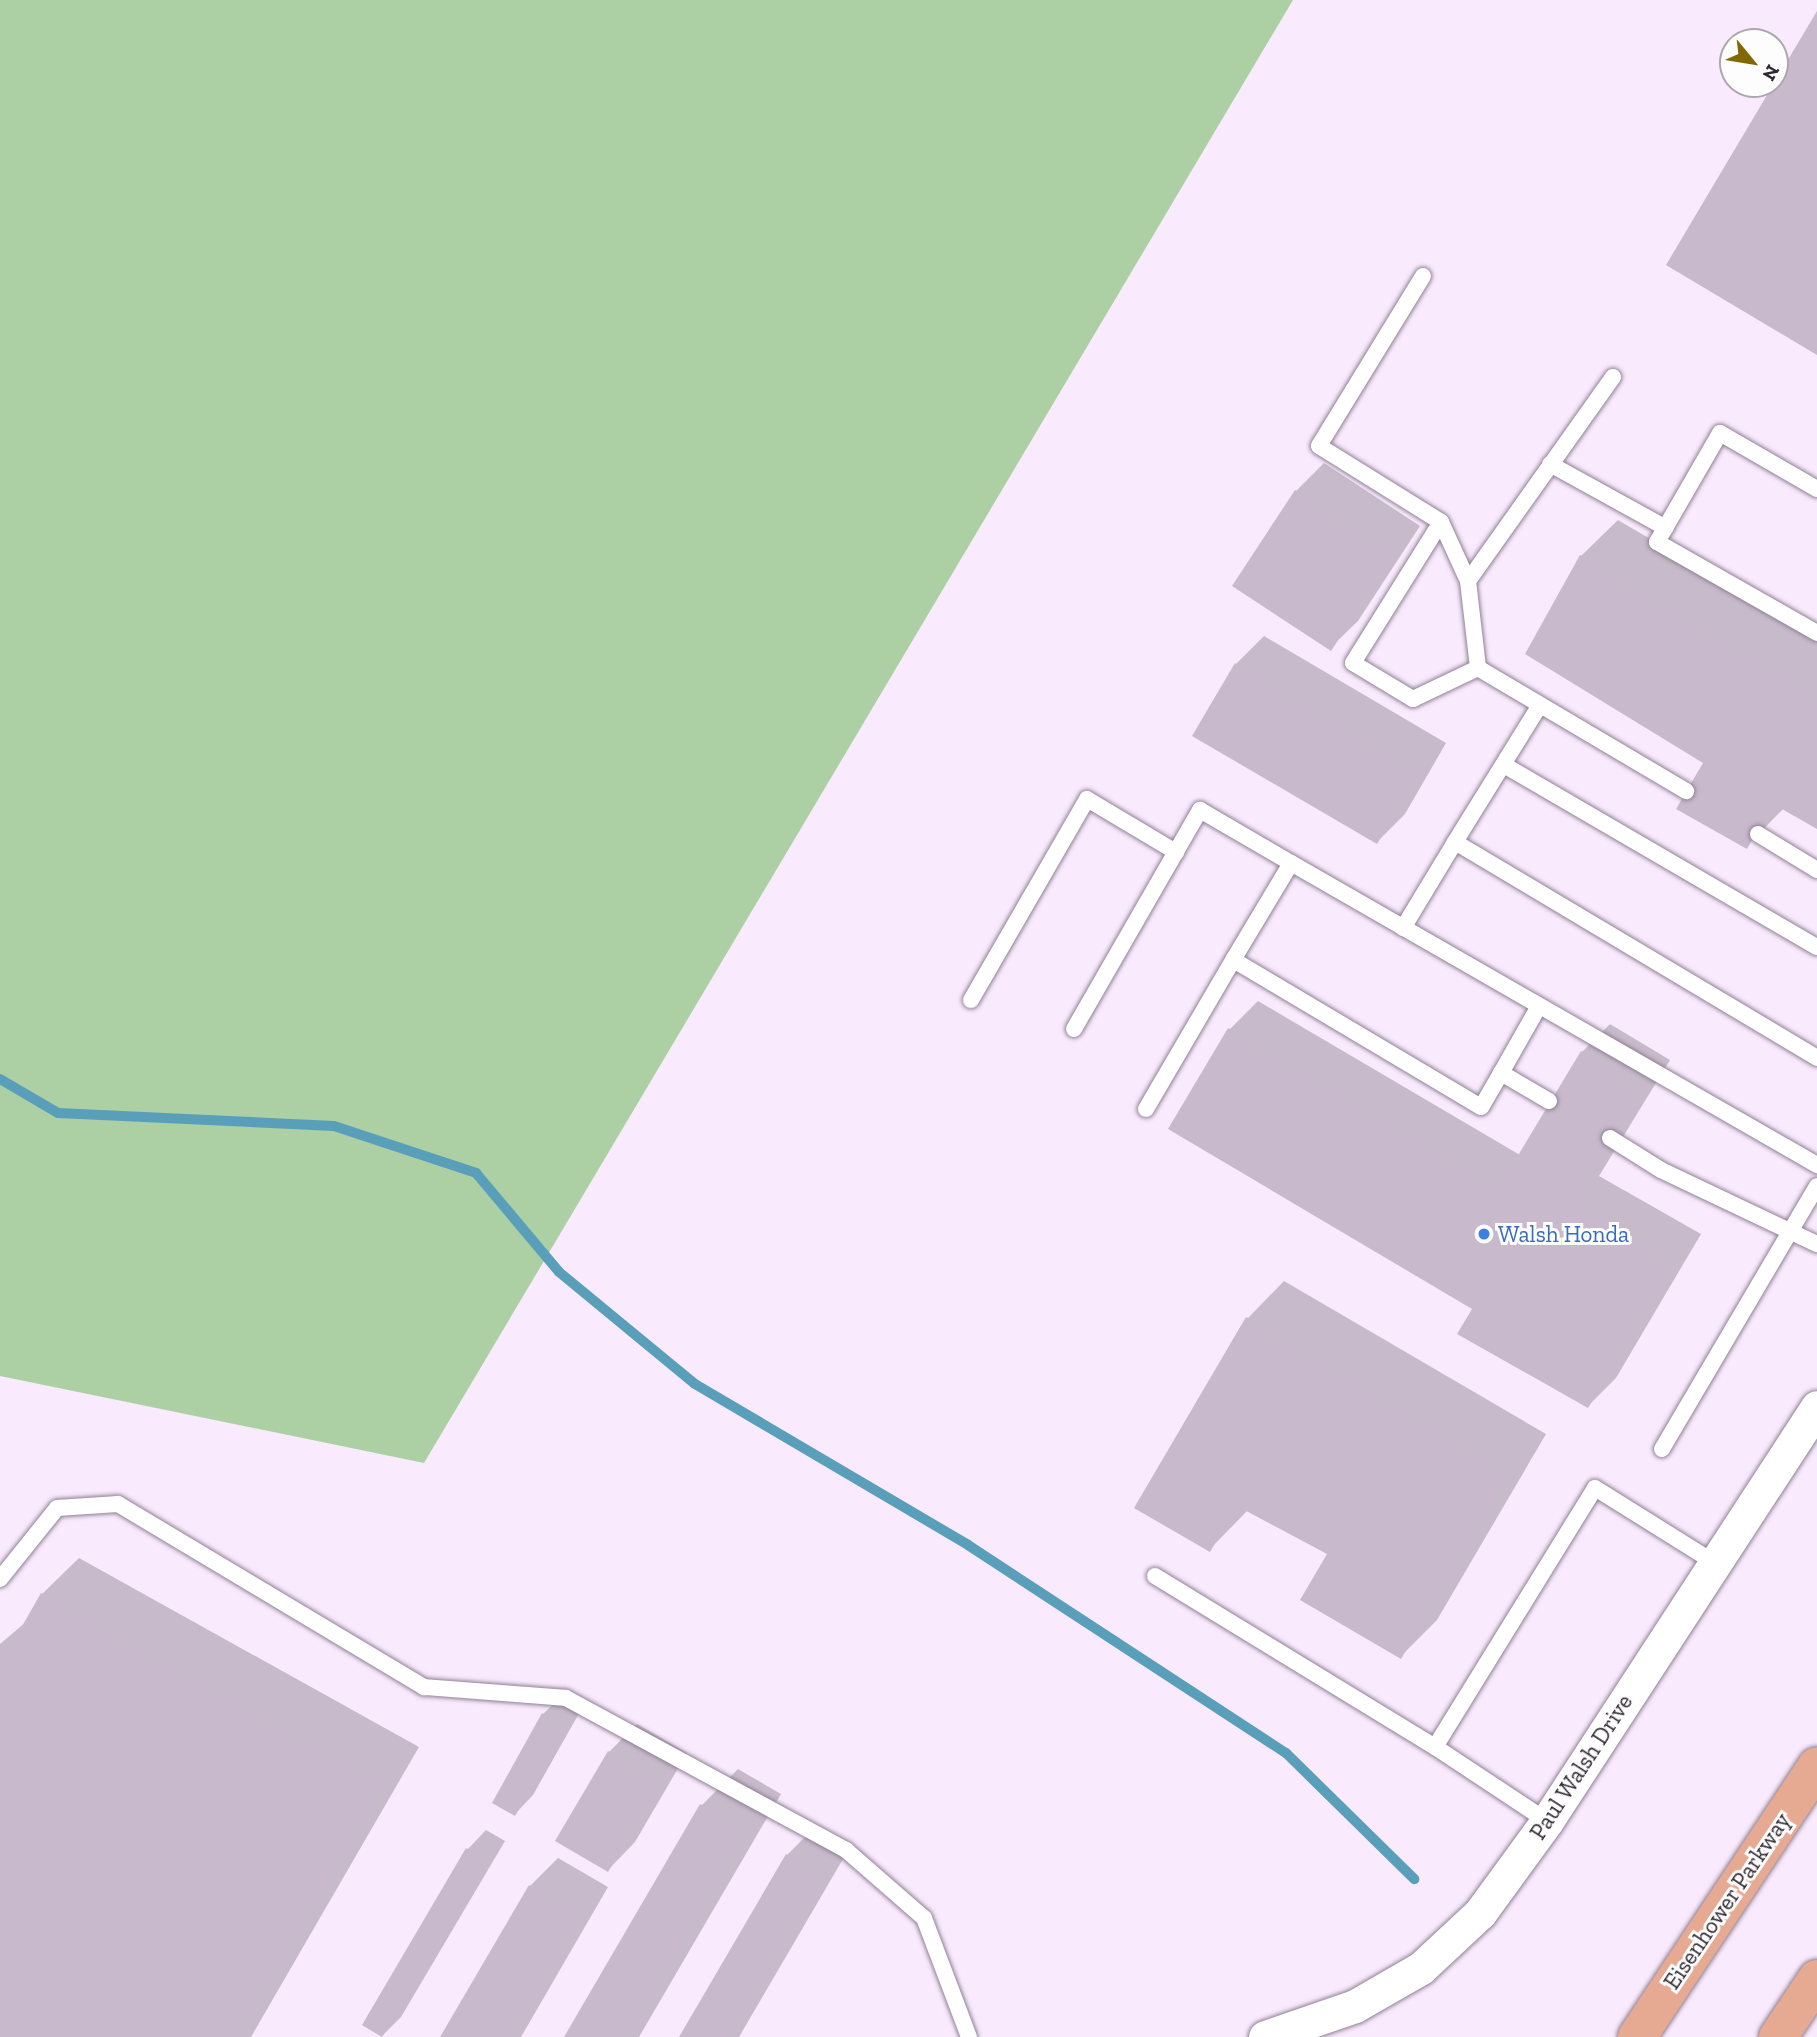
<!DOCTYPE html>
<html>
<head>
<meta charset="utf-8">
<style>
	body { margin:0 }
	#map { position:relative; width:1817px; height:2037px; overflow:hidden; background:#f9eafe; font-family:"Zilla Slab",serif }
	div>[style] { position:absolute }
	.green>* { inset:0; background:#acd0a4 }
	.shadow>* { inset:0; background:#0003 }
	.stream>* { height:10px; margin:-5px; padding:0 5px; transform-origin:5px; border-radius:5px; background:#599fb9 }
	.building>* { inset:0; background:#c8b9cd }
	.roads { filter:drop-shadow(0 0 2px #8f8193) drop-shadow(0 0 2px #8f8193) }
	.lane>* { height:16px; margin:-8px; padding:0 8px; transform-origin:8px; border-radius:8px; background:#fff }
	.street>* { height:33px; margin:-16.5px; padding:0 16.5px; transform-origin:16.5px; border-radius:16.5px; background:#fff }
	.primary>* { height:38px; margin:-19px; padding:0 19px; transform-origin:19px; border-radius:19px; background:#e6aa92 }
	.dots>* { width:19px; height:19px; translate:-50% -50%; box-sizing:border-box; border:4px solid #fdfdfd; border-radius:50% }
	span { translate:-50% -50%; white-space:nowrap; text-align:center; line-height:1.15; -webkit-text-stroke:6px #fdfdfd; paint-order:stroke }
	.shop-label { font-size:23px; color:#366cbe }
	.left { translate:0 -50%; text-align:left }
	.street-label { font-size:23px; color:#2f2931 }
	.north { position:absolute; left:1719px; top:28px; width:70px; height:70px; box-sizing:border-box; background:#fdfdfd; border:2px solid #aba8ab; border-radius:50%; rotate:120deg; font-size:19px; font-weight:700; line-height:28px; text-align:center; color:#2f2931 }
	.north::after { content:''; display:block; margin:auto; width:24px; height:32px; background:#826800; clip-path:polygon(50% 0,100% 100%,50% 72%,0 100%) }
</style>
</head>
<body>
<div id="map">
	<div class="green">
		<i style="clip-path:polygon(0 0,1293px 0,424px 1463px,0 1376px)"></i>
	</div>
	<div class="shadow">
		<i style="clip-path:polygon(1324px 463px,1420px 526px,1358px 621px,1330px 648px,1296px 491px)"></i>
		<i style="clip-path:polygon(1618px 520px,1817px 637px,1817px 827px,1784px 808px,1746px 847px,1705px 762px,1581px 556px)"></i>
		<i style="clip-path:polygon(1264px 636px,1446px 743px,1405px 814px,1377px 842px,1236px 664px)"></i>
		<i style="clip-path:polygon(1258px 1001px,1520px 1155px,1582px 1052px,1610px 1024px,1670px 1060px,1599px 1176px,1701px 1234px,1616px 1378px,1588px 1406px,1474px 1308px,1171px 1129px,1230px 1029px)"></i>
		<i style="clip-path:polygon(1284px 1281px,1546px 1434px,1437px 1620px,1401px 1656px,1329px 1553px,1248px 1510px,1209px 1550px,1136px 1507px,1248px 1318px)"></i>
		<i style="clip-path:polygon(79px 1558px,419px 1747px,251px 2037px,0 2037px,0 1644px,26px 1622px,42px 1594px)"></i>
		<i style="clip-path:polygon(562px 1696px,582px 1708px,533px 1795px,515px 1814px,543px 1714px)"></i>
		<i style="clip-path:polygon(637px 1724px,687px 1753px,635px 1842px,608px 1870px,609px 1752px)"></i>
		<i style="clip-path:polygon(738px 1769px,781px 1794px,639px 2037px,566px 2037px,701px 1806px)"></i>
		<i style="clip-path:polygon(815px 1827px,850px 1847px,739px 2037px,681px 2037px,787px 1855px)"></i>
		<i style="clip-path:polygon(486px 1830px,505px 1841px,401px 2017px,383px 2035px,364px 2025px,468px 1849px)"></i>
		<i style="clip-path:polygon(558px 1858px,608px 1887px,521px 2037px,442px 2037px,530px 1886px)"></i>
	</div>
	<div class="stream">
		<i style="left:0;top:1079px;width:67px;rotate:30.4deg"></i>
		<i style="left:58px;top:1113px;width:276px;rotate:2.7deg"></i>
		<i style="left:334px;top:1126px;width:150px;rotate:18.3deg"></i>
		<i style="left:476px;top:1173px;width:129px;rotate:50deg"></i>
		<i style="left:559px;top:1272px;width:176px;rotate:39.5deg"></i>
		<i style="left:695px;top:1384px;width:317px;rotate:30.5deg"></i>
		<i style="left:968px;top:1545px;width:380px;rotate:33.2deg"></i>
		<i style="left:1286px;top:1753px;width:180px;rotate:44.5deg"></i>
	</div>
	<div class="building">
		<i style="clip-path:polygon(1817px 11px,1817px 355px,1666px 265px)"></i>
		<i style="clip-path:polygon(1295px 490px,1394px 554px,1331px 651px,1232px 586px)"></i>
		<i style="clip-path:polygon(1580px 555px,1817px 695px,1817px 829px,1773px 804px,1747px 849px,1676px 809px,1703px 763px,1525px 654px)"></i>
		<i style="clip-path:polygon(1235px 663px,1420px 771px,1377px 844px,1192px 736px)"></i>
		<i style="clip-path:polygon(1228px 1028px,1499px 1187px,1581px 1051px,1643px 1088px,1572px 1204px,1675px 1263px,1588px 1408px,1457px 1334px,1472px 1309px,1168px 1129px)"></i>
		<i style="clip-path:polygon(1246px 1317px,1510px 1472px,1401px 1659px,1300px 1600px,1327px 1554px,1237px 1506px,1210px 1552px,1134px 1508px)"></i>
		<i style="clip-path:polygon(41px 1593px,384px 1784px,237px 2037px,0 2037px,0 1665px)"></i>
		<i style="clip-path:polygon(542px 1713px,565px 1727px,515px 1816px,492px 1803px)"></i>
		<i style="clip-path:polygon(608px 1751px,660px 1782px,608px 1872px,555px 1841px)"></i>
		<i style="clip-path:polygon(700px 1804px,746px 1832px,626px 2037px,564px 2037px)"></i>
		<i style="clip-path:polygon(466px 1848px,488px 1860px,382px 2037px,362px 2025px)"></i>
		<i style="clip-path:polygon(786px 1854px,823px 1876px,729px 2037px,679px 2037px)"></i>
		<i style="clip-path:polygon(529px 1885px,582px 1915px,511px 2037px,440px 2037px)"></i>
	</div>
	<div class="roads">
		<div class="lane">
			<i style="left:1423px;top:276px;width:199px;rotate:121.5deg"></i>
			<i style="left:1319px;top:446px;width:144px;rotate:31.9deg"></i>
			<i style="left:1441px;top:522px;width:65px;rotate:65.4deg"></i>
			<i style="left:1613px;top:377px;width:250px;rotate:125.4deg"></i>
			<i style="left:1468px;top:581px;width:88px;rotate:83.4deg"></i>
			<i style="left:1478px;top:668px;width:242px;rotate:30.6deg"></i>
			<i style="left:1550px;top:464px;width:132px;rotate:28.9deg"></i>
			<i style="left:1817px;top:489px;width:112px;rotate:-150deg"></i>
			<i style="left:1720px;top:433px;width:126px;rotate:120deg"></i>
			<i style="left:1657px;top:542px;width:184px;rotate:29.6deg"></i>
			<i style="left:1441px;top:522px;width:166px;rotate:122deg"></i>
			<i style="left:1353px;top:663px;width:70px;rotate:31deg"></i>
			<i style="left:1413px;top:699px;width:72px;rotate:-25.5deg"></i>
			<i style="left:1504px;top:765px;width:362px;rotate:30.2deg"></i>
			<i style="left:1758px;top:834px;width:69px;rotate:31.4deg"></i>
			<i style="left:1455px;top:842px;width:161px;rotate:-58.2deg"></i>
			<i style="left:1403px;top:928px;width:100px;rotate:-58.8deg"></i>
			<i style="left:1455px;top:842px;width:422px;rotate:30.8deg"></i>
			<i style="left:971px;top:1000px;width:232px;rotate:-60deg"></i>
			<i style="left:1087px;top:799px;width:104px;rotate:30.8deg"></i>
			<i style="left:1074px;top:1029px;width:253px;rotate:-60.1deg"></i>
			<i style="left:1200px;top:810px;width:105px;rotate:30.2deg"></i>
			<i style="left:1501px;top:1073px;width:77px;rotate:-60.4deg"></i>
			<i style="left:1549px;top:1101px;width:56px;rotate:-149.7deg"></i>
			<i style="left:1501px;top:1073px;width:39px;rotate:120deg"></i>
			<i style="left:1481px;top:1107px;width:288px;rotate:-149.3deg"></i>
			<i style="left:1233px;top:960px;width:113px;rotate:-59.1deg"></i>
			<i style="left:1291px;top:863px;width:607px;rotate:29.86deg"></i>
			<i style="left:1146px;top:1109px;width:173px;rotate:-59.7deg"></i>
			<i style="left:1610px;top:1138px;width:60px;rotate:32.1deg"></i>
			<i style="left:1661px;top:1170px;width:173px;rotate:25.4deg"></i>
			<i style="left:1662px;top:1449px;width:305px;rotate:-59.5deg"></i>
			<i style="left:1155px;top:1576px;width:328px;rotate:31.4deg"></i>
			<i style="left:0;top:1579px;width:91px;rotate:-51.2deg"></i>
			<i style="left:57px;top:1508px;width:61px;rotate:-3.8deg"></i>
			<i style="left:118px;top:1504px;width:357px;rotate:30.9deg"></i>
			<i style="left:424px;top:1687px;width:142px;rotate:4.4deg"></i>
			<i style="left:566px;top:1698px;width:319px;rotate:28.5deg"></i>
			<i style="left:846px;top:1850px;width:103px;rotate:41.1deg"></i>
			<i style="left:924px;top:1918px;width:127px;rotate:69.3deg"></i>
			<i style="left:1547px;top:1821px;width:134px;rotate:-146.5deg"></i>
			<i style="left:1435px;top:1747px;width:304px;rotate:-58.3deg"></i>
			<i style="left:1595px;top:1488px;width:142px;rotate:32deg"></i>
		</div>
		<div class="street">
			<i style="left:1265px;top:2037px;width:95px;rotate:-19deg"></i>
			<i style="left:1355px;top:2006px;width:76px;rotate:-29.9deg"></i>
			<i style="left:1421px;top:1968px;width:81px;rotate:-43deg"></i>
			<i style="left:1480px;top:1913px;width:114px;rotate:-53.9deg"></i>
			<i style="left:1547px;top:1821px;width:494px;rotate:-56.9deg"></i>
		</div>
		<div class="primary">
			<i style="left:1637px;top:2037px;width:325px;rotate:-56.4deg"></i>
			<i style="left:1778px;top:2037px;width:70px;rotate:-56.1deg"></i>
		</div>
	</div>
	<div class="dots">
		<i style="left:1484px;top:1234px;background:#3f7fe0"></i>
	</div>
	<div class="shop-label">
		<span class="left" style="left:1498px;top:1234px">Walsh Honda</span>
	</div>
	<div class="street-label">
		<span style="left:1581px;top:1767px;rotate:-57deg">Paul Walsh Drive</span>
		<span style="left:1727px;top:1901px;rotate:-56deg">Eisenhower Parkway</span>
	</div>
	<div class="north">N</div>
</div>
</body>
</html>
